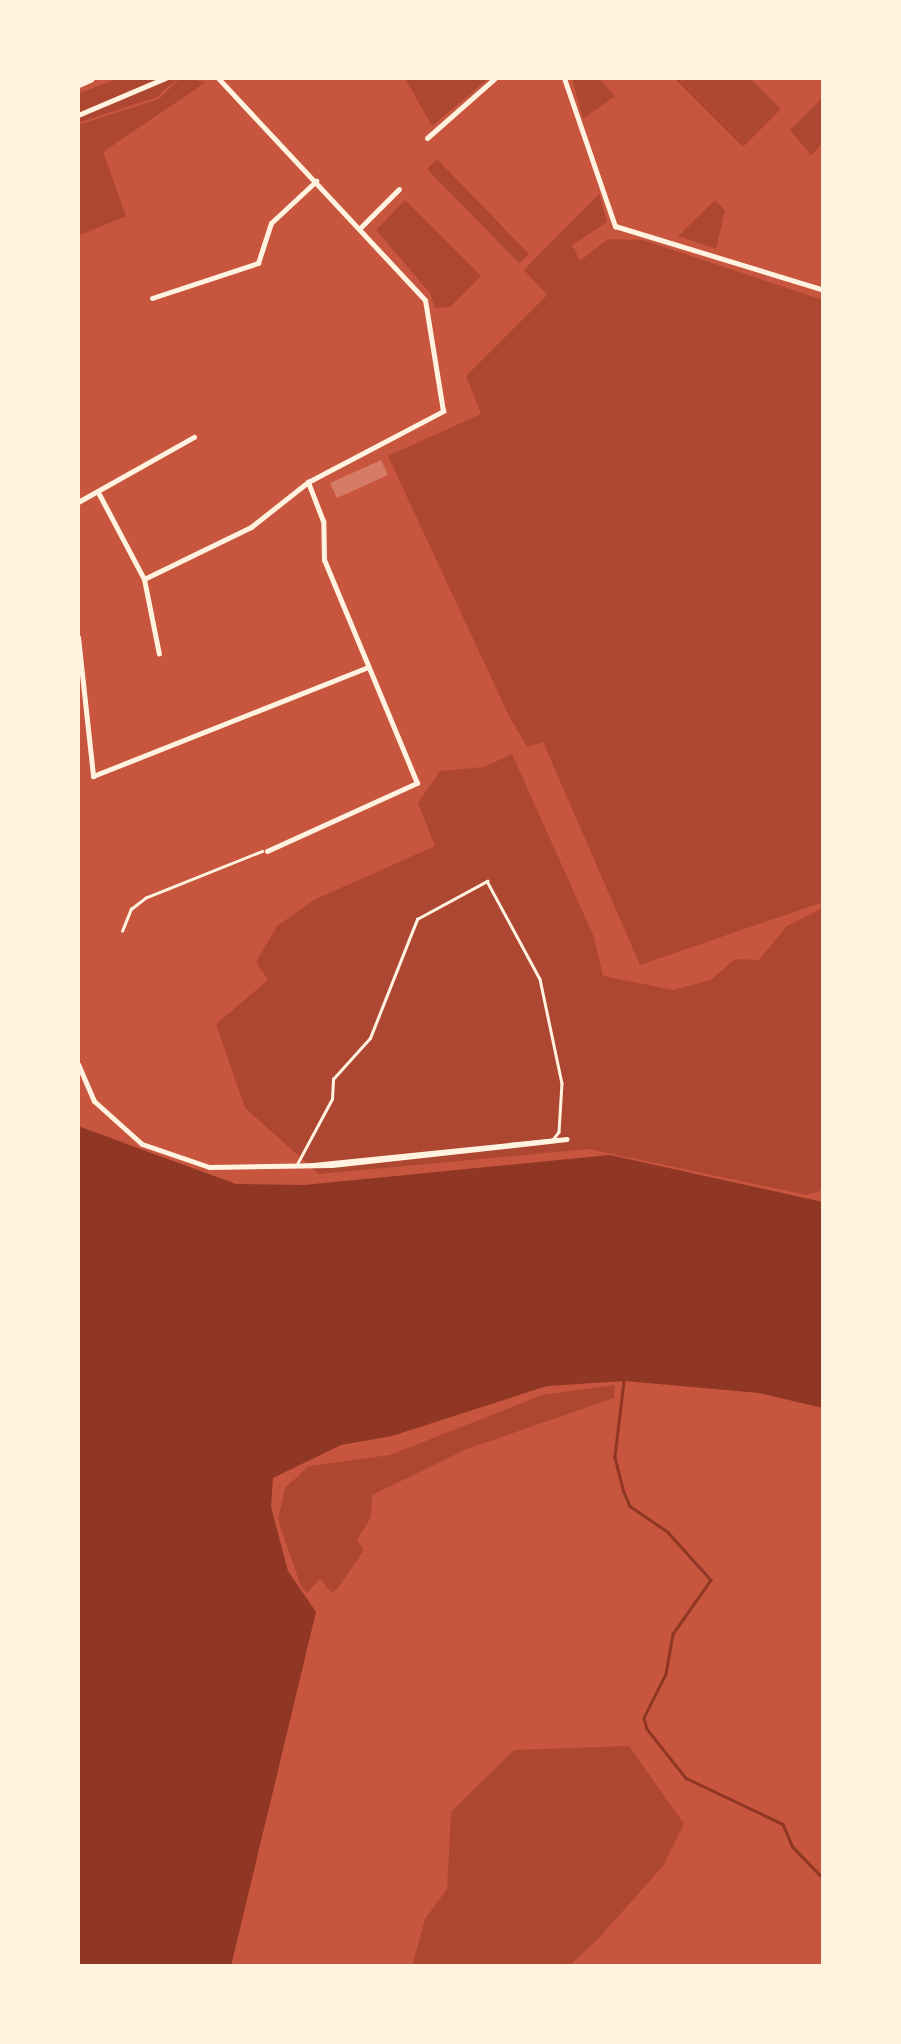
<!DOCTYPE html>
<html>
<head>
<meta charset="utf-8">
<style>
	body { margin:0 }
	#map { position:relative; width:901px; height:2044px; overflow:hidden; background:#c8553d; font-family:"Golos Text",sans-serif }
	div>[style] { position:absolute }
	.green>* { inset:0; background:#ae4732 }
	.water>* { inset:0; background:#8f3625 }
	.stream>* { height:2.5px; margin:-1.25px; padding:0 1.25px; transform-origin:1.25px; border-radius:1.25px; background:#8f3625 }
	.building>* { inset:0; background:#d67c66 }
	.path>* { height:2.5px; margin:-1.25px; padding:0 1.25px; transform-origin:1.25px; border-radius:1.25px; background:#fff3e0 }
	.minor>* { height:5px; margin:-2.5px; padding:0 2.5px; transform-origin:2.5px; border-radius:2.5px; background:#fff3e0 }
	.primary>* { height:9px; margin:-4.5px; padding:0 4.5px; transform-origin:4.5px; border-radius:4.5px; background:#fff3e0 }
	span { translate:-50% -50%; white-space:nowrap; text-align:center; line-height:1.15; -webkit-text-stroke:8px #fff3e0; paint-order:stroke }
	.frame { position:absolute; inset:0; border:80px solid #fff3e0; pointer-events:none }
</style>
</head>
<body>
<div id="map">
	<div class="green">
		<i style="clip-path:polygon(119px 78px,178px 78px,157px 97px,78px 123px,80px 93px)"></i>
		<i style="clip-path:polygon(180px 78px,206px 82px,103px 152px,126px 216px,78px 236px,78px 125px,159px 99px)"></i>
		<i style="clip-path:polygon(405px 78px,489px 78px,432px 126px)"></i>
		<i style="clip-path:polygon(572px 78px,599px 78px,615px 96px,583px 119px)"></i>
		<i style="clip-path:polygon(674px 78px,750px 78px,781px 109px,743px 147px)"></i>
		<i style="clip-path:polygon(823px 97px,823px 143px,811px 155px,790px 130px)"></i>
		<i style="clip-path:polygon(437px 159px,529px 254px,519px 263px,427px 169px)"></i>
		<i style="clip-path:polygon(599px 194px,607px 222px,572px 245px,580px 261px,608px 239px,643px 240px,823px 300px,823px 902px,640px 965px,543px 742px,527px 747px,509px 716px,388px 456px,481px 414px,466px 376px,547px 295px,524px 270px)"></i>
		<i style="clip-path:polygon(405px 200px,481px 276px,450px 307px,435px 308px,430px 293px,376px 230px)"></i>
		<i style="clip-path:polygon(715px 200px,725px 211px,716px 249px,678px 236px)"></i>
		<i style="clip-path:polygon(512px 754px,594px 937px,603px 976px,673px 990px,711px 980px,735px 959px,759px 960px,787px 926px,823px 908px,823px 1190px,807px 1195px,589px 1149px,319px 1174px,245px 1108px,216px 1024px,268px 980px,256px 962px,277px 926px,316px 899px,435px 846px,418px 803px,440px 771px,484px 767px)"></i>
		<i style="clip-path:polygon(615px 1385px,614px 1398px,467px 1449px,372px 1495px,371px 1517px,357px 1540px,364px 1550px,338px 1588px,332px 1593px,320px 1579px,307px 1593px,300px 1584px,278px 1520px,285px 1488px,309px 1466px,390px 1455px,542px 1395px)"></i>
		<i style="clip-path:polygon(629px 1746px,684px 1824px,663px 1866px,597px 1940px,569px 1966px,412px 1966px,425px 1919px,447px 1889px,451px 1812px,514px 1750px)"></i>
	</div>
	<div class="water">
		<i style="clip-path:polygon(78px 1126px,236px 1184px,304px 1185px,610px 1155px,823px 1202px,823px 1408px,759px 1393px,625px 1381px,547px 1386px,392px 1436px,341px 1445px,273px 1478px,271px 1507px,288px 1571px,316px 1612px,231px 1966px,78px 1966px)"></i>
	</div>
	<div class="stream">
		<i style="left:624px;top:1381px;width:77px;rotate:96.8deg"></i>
		<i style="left:615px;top:1457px;width:36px;rotate:76deg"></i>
		<i style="left:624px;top:1492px;width:15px;rotate:67deg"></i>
		<i style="left:630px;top:1506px;width:46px;rotate:34.4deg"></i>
		<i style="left:668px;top:1532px;width:64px;rotate:48.1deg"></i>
		<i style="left:711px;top:1580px;width:66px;rotate:125.1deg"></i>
		<i style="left:673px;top:1634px;width:41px;rotate:99.9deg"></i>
		<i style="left:666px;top:1674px;width:49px;rotate:116.6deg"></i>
		<i style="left:644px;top:1718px;width:11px;rotate:75deg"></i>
		<i style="left:647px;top:1729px;width:63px;rotate:51.5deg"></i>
		<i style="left:686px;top:1778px;width:107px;rotate:25.4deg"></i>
		<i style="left:783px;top:1824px;width:25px;rotate:67deg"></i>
		<i style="left:793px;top:1847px;width:45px;rotate:45.9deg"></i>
	</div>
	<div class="building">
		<i style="clip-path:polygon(381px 460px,388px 475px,337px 498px,330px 483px)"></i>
	</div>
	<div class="path">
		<i style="left:487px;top:881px;width:111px;rotate:61.6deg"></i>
		<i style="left:540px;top:979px;width:106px;rotate:78.1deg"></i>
		<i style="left:562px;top:1083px;width:49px;rotate:93.5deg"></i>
		<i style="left:559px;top:1132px;width:10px;rotate:127deg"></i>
		<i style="left:553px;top:1140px;width:258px;rotate:174.2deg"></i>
		<i style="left:296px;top:1166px;width:76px;rotate:-61.8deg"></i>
		<i style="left:332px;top:1099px;width:20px;rotate:-87deg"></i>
		<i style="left:333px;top:1079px;width:55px;rotate:-47.9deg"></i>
		<i style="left:370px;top:1038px;width:128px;rotate:-68.4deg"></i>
		<i style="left:417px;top:919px;width:80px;rotate:-28.5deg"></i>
		<i style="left:122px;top:931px;width:24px;rotate:-68deg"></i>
		<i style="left:131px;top:909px;width:18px;rotate:-38deg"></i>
		<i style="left:145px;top:898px;width:126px;rotate:-21.9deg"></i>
	</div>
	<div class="minor">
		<i style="left:564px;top:78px;width:157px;rotate:71deg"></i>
		<i style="left:615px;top:226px;width:219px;rotate:17deg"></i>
		<i style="left:78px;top:115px;width:95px;rotate:-23deg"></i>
		<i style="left:427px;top:138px;width:91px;rotate:-41.4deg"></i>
		<i style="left:360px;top:228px;width:55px;rotate:-45deg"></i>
		<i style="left:152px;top:298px;width:112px;rotate:-18.3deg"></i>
		<i style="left:258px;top:263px;width:42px;rotate:-72deg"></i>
		<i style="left:271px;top:223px;width:62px;rotate:-43deg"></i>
		<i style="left:99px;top:494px;width:96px;rotate:62.1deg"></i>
		<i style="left:144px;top:579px;width:76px;rotate:78.7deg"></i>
		<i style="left:78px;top:502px;width:133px;rotate:-29.3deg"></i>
		<i style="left:144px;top:579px;width:119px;rotate:-25.9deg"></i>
		<i style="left:251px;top:527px;width:73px;rotate:-38.3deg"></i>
		<i style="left:308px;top:482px;width:153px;rotate:-27.7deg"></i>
		<i style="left:443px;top:411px;width:112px;rotate:-99.2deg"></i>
		<i style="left:425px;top:300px;width:304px;rotate:-133deg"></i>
		<i style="left:78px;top:637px;width:140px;rotate:83.8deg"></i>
		<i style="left:93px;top:776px;width:296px;rotate:-21.6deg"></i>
		<i style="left:267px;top:851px;width:165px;rotate:-24.4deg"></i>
		<i style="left:417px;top:783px;width:242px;rotate:-112.6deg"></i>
		<i style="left:324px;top:560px;width:39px;rotate:-91deg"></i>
		<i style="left:323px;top:521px;width:42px;rotate:-111deg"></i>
		<i style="left:78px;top:1064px;width:40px;rotate:66.6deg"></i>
		<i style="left:94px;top:1101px;width:64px;rotate:41.9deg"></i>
		<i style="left:142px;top:1144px;width:71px;rotate:18.9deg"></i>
		<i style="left:209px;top:1167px;width:123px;rotate:-0.9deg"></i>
		<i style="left:332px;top:1165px;width:236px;rotate:-6.3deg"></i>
	</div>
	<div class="primary">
		<i style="left:78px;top:83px;width:13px;rotate:-23deg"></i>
	</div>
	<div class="frame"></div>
</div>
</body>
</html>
